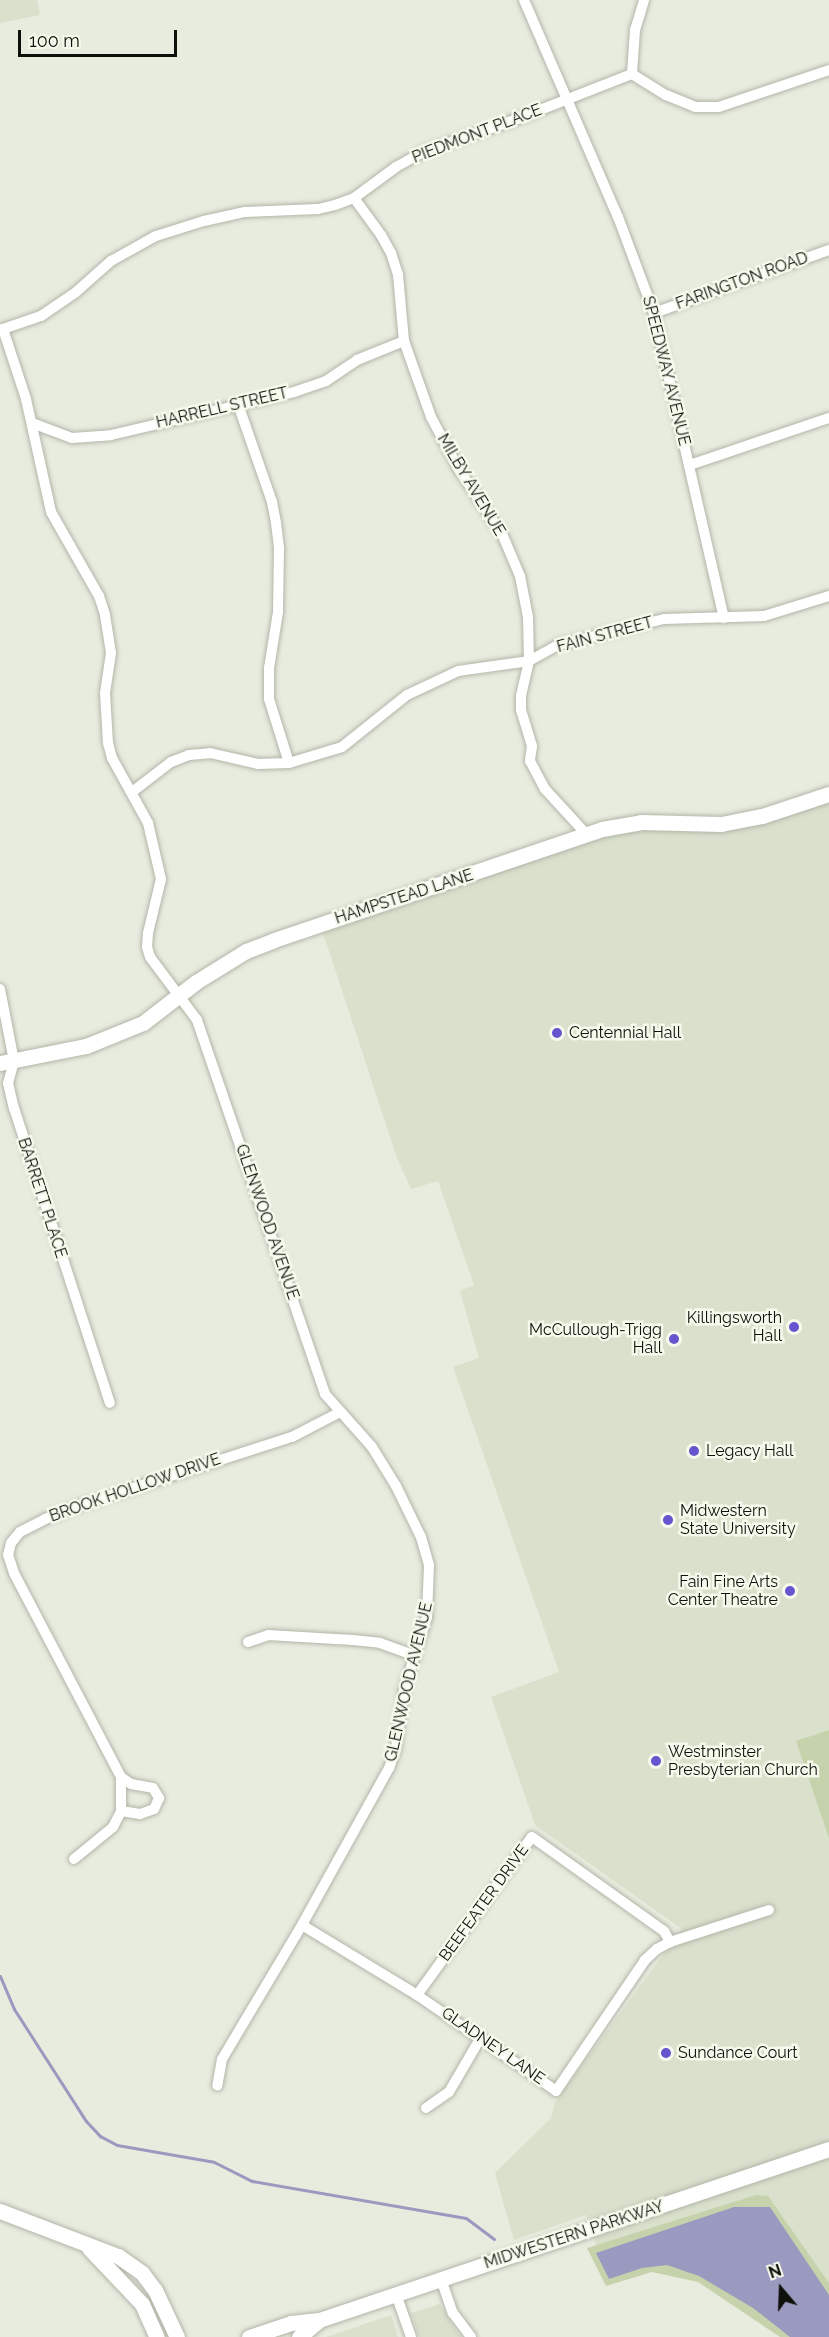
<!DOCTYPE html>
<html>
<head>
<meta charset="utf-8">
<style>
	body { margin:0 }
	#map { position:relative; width:829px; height:2337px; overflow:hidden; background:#e8ecdf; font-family:Raleway,sans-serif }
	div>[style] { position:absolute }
	.built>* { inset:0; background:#d9e0cc }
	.green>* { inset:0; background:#c6d2ac }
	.water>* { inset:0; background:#9a99bf }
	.stream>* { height:3px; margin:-1.5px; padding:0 1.5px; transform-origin:1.5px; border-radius:1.5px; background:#9a99bf }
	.roads { filter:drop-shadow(0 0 2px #b2b6a9) drop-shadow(0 0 2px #b2b6a9) }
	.street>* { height:10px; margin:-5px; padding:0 5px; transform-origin:5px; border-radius:5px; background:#fff }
	.secondary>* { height:15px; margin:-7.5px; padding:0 7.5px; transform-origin:7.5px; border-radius:7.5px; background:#fff }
	.dots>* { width:16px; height:16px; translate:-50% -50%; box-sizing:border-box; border:3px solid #f5faec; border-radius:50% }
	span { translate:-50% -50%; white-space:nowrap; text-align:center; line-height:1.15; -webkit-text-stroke:5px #f5faec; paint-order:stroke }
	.street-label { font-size:16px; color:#0e100b }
	.poi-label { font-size:16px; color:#0e100b }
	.left { translate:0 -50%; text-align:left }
	.right { translate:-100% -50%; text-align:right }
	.north { position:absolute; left:751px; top:2259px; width:60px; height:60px; -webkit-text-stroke:4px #f5faec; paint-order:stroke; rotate:341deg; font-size:16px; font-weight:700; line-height:24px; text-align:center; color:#0e100b }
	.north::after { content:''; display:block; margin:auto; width:21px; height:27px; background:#0e100b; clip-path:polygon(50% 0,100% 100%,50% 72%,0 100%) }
	.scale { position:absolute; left:18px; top:30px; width:159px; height:27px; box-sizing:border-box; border:3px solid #0e100b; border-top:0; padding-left:8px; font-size:18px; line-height:21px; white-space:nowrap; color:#0e100b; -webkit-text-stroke:4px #f5faec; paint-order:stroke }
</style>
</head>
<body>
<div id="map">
	<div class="built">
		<i style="clip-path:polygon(0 0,37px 0,40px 15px,0 23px)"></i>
		<i style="clip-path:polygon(829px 796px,829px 2337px,699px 2276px,665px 2268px,607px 2277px,586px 2215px,514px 2240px,495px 2173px,551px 2118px,555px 2102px,682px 1929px,535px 1825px,491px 1697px,559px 1672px,453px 1367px,479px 1358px,460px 1291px,474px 1285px,438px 1181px,411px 1189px,397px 1158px,323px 933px,629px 828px,721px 832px)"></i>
		<i style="clip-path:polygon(440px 2304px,457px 2332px,462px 2337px,419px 2337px,411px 2313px)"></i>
		<i style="clip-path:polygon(391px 2315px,398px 2337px,326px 2337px)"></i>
	</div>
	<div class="green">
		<i style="clip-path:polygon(829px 1730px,829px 1838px,796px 1741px)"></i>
		<i style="clip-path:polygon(756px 2195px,768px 2196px,829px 2283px,829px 2337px,780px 2337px,698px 2282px,652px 2272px,606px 2286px,587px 2248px)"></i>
	</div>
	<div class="water">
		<i style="clip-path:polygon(734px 2207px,770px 2207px,829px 2295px,829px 2337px,790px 2337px,753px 2308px,699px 2276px,667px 2265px,642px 2268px,609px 2279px,596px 2253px)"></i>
	</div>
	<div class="stream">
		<i style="left:0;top:1976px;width:36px;rotate:67deg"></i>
		<i style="left:14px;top:2009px;width:133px;rotate:57.3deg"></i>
		<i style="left:86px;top:2121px;width:21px;rotate:47deg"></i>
		<i style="left:100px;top:2136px;width:19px;rotate:28deg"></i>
		<i style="left:117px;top:2145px;width:98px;rotate:9.9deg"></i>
		<i style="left:214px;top:2162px;width:42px;rotate:26.6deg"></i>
		<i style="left:252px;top:2181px;width:217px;rotate:9.8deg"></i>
		<i style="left:466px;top:2218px;width:35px;rotate:37deg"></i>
	</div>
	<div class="roads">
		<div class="street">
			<i style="left:524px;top:0;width:236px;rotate:66.6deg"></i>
			<i style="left:618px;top:217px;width:103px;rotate:69.4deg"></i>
			<i style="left:654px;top:313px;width:313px;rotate:77.1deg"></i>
			<i style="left:632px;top:74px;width:40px;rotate:32deg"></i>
			<i style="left:666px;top:95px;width:31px;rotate:22deg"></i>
			<i style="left:695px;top:107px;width:24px"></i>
			<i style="left:719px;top:107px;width:116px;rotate:-18.6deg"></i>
			<i style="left:354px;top:198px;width:46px;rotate:53.9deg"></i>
			<i style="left:381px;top:235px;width:21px;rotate:61deg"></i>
			<i style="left:391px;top:253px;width:23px;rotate:72deg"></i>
			<i style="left:398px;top:275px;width:66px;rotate:84.8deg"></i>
			<i style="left:404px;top:341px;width:81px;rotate:70.4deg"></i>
			<i style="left:431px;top:417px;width:58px;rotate:62.1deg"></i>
			<i style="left:458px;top:468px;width:82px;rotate:56.5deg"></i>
			<i style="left:503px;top:536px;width:43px;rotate:67deg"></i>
			<i style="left:520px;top:576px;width:42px;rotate:79deg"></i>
			<i style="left:528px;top:617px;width:44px;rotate:88.7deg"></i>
			<i style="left:529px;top:661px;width:36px;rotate:103deg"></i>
			<i style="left:521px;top:696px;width:14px;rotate:90deg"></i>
			<i style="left:521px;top:710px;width:38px;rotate:73deg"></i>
			<i style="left:532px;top:746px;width:15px;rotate:98deg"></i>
			<i style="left:530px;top:761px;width:32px;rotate:62deg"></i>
			<i style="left:545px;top:789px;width:62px;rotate:47.6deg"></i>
			<i style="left:654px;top:313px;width:186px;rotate:-19.8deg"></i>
			<i style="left:3px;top:329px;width:74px;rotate:71.8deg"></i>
			<i style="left:26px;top:399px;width:116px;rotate:77.5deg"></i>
			<i style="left:51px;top:512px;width:97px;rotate:60.3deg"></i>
			<i style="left:99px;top:596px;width:20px;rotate:72deg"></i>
			<i style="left:105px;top:615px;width:38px;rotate:81deg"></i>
			<i style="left:111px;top:653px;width:40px;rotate:98.5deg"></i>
			<i style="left:105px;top:693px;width:50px;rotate:86.6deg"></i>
			<i style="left:108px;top:743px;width:16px;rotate:75deg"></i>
			<i style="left:112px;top:758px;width:74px;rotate:61deg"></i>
			<i style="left:148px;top:823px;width:57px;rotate:76.9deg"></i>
			<i style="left:161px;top:879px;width:56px;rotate:103.5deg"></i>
			<i style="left:148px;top:933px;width:14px;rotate:94deg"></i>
			<i style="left:147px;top:947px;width:10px;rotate:73deg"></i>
			<i style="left:150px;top:957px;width:79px;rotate:53.3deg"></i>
			<i style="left:197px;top:1020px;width:395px;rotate:71.1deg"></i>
			<i style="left:325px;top:1394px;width:71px;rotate:48.4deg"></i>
			<i style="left:372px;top:1447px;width:46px;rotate:58.4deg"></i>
			<i style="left:396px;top:1486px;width:57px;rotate:63.9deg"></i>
			<i style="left:421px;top:1537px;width:29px;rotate:74deg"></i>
			<i style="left:429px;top:1565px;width:52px;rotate:92.2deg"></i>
			<i style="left:427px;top:1617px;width:77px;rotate:107.5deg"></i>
			<i style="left:404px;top:1690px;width:59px;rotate:97.9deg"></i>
			<i style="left:396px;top:1748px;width:21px;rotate:109deg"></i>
			<i style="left:389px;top:1768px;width:179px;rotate:119deg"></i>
			<i style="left:302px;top:1925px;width:156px;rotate:120.8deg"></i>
			<i style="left:222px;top:2059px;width:27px;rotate:100deg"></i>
			<i style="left:0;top:330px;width:43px;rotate:-18.9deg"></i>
			<i style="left:41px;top:316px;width:42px;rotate:-34.4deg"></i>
			<i style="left:76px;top:292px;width:47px;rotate:-41.5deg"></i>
			<i style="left:111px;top:261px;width:51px;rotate:-29.1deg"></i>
			<i style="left:156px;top:236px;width:50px;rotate:-17.4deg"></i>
			<i style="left:204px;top:221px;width:42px;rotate:-12.4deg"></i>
			<i style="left:245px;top:212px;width:73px;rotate:-2.4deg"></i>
			<i style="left:318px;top:209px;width:17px;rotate:-13deg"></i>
			<i style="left:335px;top:205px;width:20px;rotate:-20deg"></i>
			<i style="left:354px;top:198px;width:52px;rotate:-36.4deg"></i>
			<i style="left:396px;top:167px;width:31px;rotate:-29deg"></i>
			<i style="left:423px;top:152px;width:100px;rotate:-19.3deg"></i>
			<i style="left:517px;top:119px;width:123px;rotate:-21.4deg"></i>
			<i style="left:632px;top:74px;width:44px;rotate:-86.1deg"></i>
			<i style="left:635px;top:30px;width:31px;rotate:-73deg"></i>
			<i style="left:239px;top:407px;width:101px;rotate:70.8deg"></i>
			<i style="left:272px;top:502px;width:21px;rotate:79deg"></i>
			<i style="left:276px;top:523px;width:25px;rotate:83deg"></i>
			<i style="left:279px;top:548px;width:64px;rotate:90.9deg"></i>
			<i style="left:278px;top:612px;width:57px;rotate:99.1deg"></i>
			<i style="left:269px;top:668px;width:31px;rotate:90deg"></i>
			<i style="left:269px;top:699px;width:67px;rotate:72.6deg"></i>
			<i style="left:32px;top:423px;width:43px;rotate:20.6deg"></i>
			<i style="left:72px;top:438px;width:39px;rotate:-4deg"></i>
			<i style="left:111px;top:435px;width:188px;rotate:-13.2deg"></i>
			<i style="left:294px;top:392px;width:34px;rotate:-19deg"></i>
			<i style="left:326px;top:381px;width:37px;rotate:-34deg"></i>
			<i style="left:357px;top:360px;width:51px;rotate:-22deg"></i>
			<i style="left:690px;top:465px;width:147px;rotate:-18.7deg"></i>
			<i style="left:132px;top:792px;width:49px;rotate:-37.6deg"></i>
			<i style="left:171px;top:762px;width:19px;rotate:-21deg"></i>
			<i style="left:189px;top:755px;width:21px;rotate:-5deg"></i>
			<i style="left:210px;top:753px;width:49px;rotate:12.9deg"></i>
			<i style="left:258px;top:764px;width:31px;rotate:-2deg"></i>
			<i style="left:289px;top:763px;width:55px;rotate:-16.8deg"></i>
			<i style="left:342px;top:747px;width:83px;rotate:-38.7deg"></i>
			<i style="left:407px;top:695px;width:56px;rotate:-25.2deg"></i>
			<i style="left:458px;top:671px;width:72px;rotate:-8deg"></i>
			<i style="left:529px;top:661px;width:33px;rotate:-29deg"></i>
			<i style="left:558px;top:645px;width:109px;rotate:-13.8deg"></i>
			<i style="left:664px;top:619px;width:100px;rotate:-1.7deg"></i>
			<i style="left:764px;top:616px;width:68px;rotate:-17.1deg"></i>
			<i style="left:0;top:989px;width:73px;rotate:79deg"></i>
			<i style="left:14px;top:1061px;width:23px;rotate:105deg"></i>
			<i style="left:8px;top:1083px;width:26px;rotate:77deg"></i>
			<i style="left:14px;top:1108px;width:310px;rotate:72deg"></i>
			<i style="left:248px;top:1642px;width:21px;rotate:-19deg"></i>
			<i style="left:268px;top:1635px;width:85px;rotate:3.4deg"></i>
			<i style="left:353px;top:1640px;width:27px;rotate:6deg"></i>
			<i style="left:380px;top:1643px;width:38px;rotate:20deg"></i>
			<i style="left:121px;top:1777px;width:12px;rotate:35deg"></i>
			<i style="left:131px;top:1784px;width:22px;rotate:10deg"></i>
			<i style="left:153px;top:1788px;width:12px;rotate:59deg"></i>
			<i style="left:159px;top:1798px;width:12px;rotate:114deg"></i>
			<i style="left:154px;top:1809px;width:15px;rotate:160deg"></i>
			<i style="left:140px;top:1814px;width:19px;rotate:-171deg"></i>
			<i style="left:74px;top:1859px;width:50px;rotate:-39.4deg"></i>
			<i style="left:113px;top:1827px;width:18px;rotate:-63deg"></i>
			<i style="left:121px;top:1811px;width:34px;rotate:-90deg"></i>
			<i style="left:121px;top:1777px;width:230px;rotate:-117.7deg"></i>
			<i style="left:14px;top:1573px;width:19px;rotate:-108deg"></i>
			<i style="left:8px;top:1555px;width:12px;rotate:-76deg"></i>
			<i style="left:11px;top:1543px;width:14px;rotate:-51deg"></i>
			<i style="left:20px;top:1532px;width:28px;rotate:-27deg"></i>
			<i style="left:45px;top:1519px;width:39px;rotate:-21deg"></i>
			<i style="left:81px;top:1505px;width:222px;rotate:-17.9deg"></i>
			<i style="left:292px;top:1437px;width:54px;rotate:-27.5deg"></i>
			<i style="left:302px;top:1925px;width:135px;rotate:31.3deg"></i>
			<i style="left:417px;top:1995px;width:169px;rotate:34.6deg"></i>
			<i style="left:556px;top:2091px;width:158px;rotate:-55.8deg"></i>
			<i style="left:645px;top:1960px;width:16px;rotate:-43deg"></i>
			<i style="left:657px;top:1949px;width:15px;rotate:-28deg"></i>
			<i style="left:670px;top:1942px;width:104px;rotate:-17.9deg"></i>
			<i style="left:417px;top:1995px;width:195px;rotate:-54deg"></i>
			<i style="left:532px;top:1837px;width:162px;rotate:35.5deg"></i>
			<i style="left:664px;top:1931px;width:13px;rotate:61deg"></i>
			<i style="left:426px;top:2108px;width:28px;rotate:-35deg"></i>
			<i style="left:449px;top:2092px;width:64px;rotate:-59.8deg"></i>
			<i style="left:441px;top:2279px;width:36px;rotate:71deg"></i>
			<i style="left:453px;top:2313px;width:30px;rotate:53deg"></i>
			<i style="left:396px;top:2294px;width:46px;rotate:70.8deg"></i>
		</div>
		<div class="secondary">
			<i style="left:0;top:1063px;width:88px;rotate:-11.2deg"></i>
			<i style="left:86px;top:1046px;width:61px;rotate:-22deg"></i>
			<i style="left:143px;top:1023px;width:67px;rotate:-37.7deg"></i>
			<i style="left:196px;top:982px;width:59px;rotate:-31.8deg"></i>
			<i style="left:246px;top:951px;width:30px;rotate:-21deg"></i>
			<i style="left:274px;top:940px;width:346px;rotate:-18.7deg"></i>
			<i style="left:602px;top:829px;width:40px;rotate:-10deg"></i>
			<i style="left:641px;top:822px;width:80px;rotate:1.4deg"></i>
			<i style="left:721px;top:824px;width:42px;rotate:-11deg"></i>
			<i style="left:762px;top:816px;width:71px;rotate:-18.2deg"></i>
			<i style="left:0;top:2211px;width:126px;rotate:20.9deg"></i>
			<i style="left:118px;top:2256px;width:29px;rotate:35deg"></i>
			<i style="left:142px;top:2273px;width:21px;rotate:53deg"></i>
			<i style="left:155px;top:2290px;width:52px;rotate:64.9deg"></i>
			<i style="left:89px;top:2248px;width:77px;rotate:46.6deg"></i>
			<i style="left:142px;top:2304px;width:36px;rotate:66deg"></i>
			<i style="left:249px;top:2337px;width:44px;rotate:-18.4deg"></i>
			<i style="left:291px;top:2323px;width:28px;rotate:-6deg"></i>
			<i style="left:319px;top:2320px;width:538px;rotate:-18.54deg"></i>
			<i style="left:299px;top:2337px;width:26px;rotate:-40deg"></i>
		</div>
	</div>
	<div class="dots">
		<i style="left:557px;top:1033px;background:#6755cf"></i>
		<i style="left:794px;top:1327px;background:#6755cf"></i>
		<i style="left:674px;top:1339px;background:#6755cf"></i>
		<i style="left:694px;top:1451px;background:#6755cf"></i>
		<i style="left:668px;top:1520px;background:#6755cf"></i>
		<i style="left:790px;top:1591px;background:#6755cf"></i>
		<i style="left:656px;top:1761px;background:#6755cf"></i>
		<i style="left:666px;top:2053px;background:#6755cf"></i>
	</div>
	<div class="street-label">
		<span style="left:477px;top:134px;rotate:-21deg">PIEDMONT PLACE</span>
		<span style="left:742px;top:281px;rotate:-20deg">FARINGTON ROAD</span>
		<span style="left:666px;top:371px;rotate:76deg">SPEEDWAY AVENUE</span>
		<span style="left:222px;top:408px;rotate:-13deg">HARRELL STREET</span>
		<span style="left:471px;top:485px;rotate:59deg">MILBY AVENUE</span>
		<span style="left:605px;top:635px;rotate:-15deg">FAIN STREET</span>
		<span style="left:404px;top:897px;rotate:-18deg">HAMPSTEAD LANE</span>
		<span style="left:42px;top:1198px;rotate:72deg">BARRETT PLACE</span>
		<span style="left:267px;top:1222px;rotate:71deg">GLENWOOD AVENUE</span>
		<span style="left:135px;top:1488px;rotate:-19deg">BROOK HOLLOW DRIVE</span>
		<span style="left:409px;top:1682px;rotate:-77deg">GLENWOOD AVENUE</span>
		<span style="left:484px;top:1903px;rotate:-54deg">BEEFEATER DRIVE</span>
		<span style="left:493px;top:2046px;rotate:35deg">GLADNEY LANE</span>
		<span style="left:574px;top:2235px;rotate:-18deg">MIDWESTERN PARKWAY</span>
	</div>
	<div class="poi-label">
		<span class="left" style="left:569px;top:1033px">Centennial Hall</span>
		<span class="right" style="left:782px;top:1327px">Killingsworth<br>Hall</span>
		<span class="right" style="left:662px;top:1339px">McCullough-Trigg<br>Hall</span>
		<span class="left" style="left:706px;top:1451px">Legacy Hall</span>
		<span class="left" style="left:680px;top:1520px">Midwestern<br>State University</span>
		<span class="right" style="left:778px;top:1591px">Fain Fine Arts<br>Center Theatre</span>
		<span class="left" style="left:668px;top:1761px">Westminster<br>Presbyterian Church</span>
		<span class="left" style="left:678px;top:2053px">Sundance Court</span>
	</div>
	<div class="north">N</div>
	<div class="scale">100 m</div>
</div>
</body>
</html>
